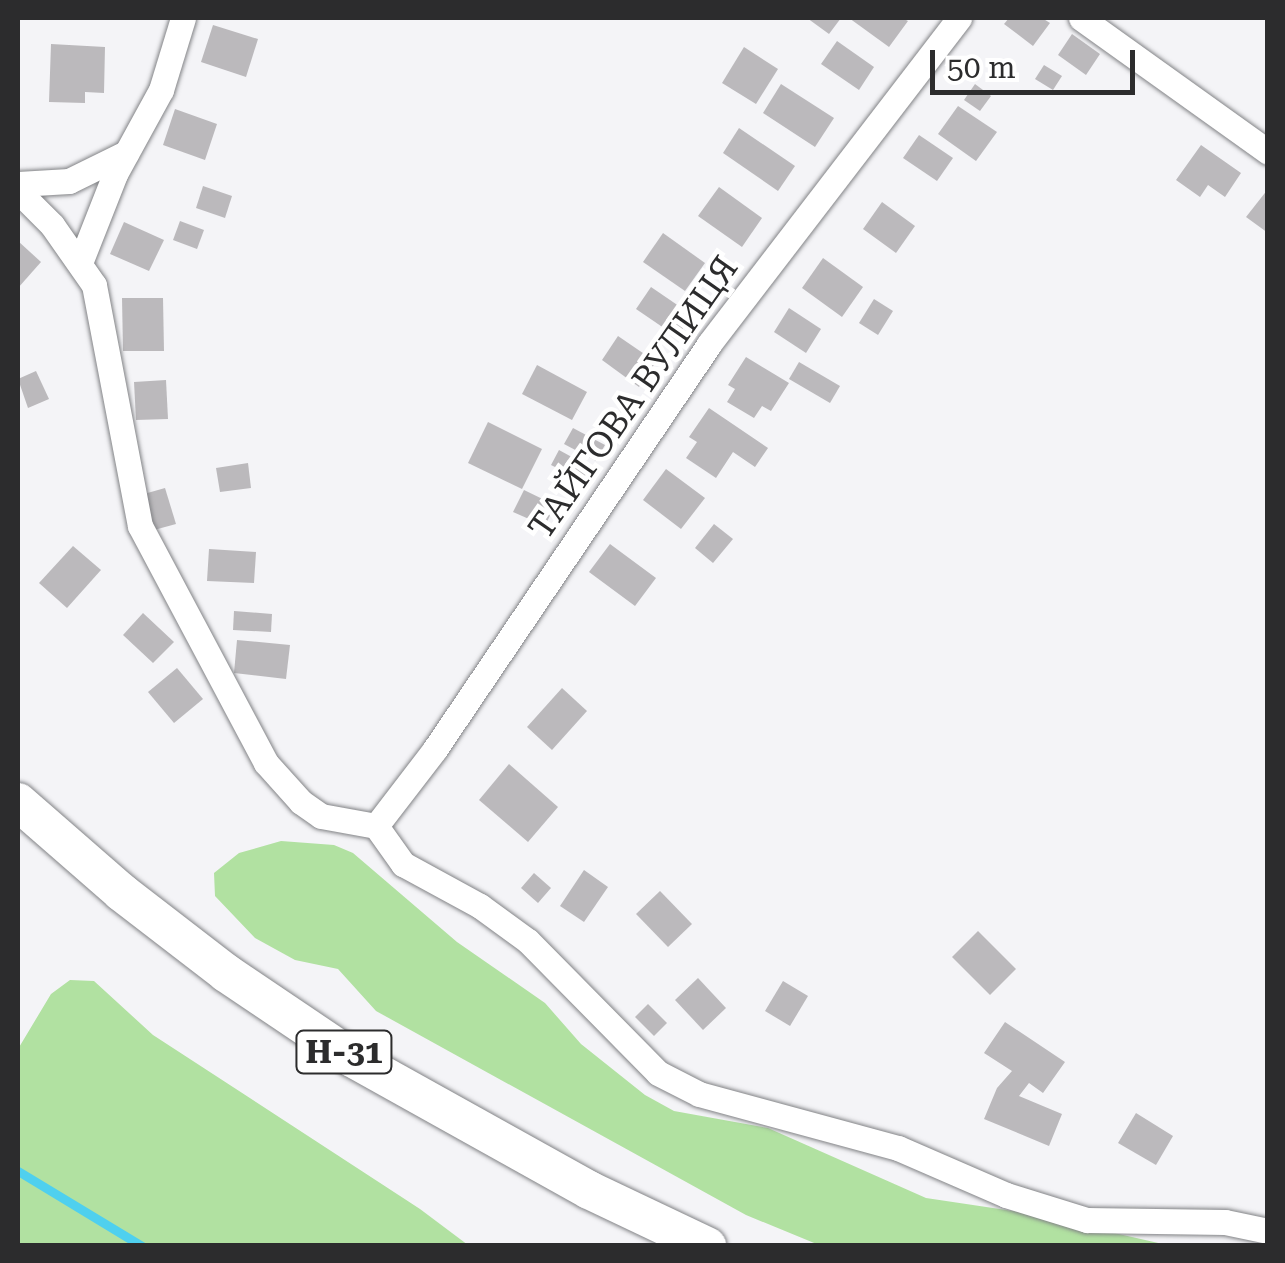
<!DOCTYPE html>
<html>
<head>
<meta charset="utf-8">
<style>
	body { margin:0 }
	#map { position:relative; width:1285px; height:1263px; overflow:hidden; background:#f4f4f7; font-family:"Roboto Serif",serif }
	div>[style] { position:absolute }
	.green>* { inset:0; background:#b1e1a1 }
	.stream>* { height:9px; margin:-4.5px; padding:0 4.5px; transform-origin:4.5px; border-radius:4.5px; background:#4fd0ee }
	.building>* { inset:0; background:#bbb9bc }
	.roads { filter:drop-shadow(0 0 2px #828386) drop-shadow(0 0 2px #828386) }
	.minor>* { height:25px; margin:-12.5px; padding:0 12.5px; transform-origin:12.5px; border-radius:12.5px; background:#fff }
	.primary>* { height:38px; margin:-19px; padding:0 19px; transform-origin:19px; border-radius:19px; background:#fff }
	span { translate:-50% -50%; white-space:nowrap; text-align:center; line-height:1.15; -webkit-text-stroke:9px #fff; paint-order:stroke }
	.shield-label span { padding:2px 8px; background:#fff; border:2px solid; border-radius:8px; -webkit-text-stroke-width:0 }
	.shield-label { font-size:32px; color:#2c2c2d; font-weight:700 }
	.street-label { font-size:35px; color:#2c2c2d }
	.frame { position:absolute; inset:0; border:20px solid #2c2c2d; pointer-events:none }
	.scale { position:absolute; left:930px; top:50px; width:205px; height:45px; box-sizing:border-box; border:5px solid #2c2c2d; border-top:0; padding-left:12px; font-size:30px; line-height:35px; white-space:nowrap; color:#2c2c2d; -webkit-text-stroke:8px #fff; paint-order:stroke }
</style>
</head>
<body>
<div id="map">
	<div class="green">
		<i style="clip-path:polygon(281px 841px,334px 845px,353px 853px,457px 942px,545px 1003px,581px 1044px,645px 1095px,674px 1111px,768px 1128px,926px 1198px,1027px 1213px,1167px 1245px,819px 1245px,746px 1215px,376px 1011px,338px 969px,295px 960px,255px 938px,215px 896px,214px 873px,239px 853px)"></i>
		<i style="clip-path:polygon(70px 980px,94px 981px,153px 1035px,420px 1209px,468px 1245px,18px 1245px,18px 1049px,51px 994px)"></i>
	</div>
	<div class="stream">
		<i style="left:18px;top:1171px;width:145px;rotate:31.2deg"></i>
	</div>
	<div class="building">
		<i style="clip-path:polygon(807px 18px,841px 18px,829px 34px)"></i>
		<i style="clip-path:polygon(849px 18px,902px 18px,908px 21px,889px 47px)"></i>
		<i style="clip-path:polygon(1009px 18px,1042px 18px,1050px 23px,1033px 46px,1004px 24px)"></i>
		<i style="clip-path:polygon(213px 25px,258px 39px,246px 77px,201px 62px)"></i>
		<i style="clip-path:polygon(1072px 34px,1100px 54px,1086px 75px,1058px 55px)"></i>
		<i style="clip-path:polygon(837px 41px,874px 67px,859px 90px,821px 64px)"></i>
		<i style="clip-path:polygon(51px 44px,105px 47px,104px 93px,85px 92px,85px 103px,49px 102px)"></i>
		<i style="clip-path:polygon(744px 47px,778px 69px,756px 104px,722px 83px)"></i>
		<i style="clip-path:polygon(1044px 65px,1062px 76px,1053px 90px,1035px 79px)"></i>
		<i style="clip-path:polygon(781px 84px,834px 118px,815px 147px,763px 113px)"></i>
		<i style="clip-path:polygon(975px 84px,991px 96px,980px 111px,964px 100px)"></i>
		<i style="clip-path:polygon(958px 106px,997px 132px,976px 161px,938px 134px)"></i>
		<i style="clip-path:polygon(175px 109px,217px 124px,205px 160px,163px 145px)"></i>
		<i style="clip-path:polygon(739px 128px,795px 166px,778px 191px,723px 153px)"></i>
		<i style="clip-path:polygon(919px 135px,953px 158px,937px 181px,903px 158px)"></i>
		<i style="clip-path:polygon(1201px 145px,1241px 173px,1225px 197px,1208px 185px,1200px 197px,1176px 180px)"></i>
		<i style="clip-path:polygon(203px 186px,232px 196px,225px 218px,196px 208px)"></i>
		<i style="clip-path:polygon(719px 187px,762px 218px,742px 247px,698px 216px)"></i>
		<i style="clip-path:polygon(1268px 189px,1268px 233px,1246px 217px)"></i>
		<i style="clip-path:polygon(882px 202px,915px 226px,896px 253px,863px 229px)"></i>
		<i style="clip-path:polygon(180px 221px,204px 230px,197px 249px,173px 240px)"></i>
		<i style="clip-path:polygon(124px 222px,164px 240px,149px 271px,110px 254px)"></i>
		<i style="clip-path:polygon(663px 233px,705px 263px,685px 291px,643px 262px)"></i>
		<i style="clip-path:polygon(18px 241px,41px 262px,18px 288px)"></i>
		<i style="clip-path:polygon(823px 258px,863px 287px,842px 317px,802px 288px)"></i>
		<i style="clip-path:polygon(651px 287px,692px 315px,677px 337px,636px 309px)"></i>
		<i style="clip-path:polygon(122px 298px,163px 298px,164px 351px,123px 351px)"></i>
		<i style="clip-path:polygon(874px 299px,893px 311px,878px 335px,859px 323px)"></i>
		<i style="clip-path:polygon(789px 308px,821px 329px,806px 353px,774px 332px)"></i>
		<i style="clip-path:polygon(618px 336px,656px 362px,639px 387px,602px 360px)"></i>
		<i style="clip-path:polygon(746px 357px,789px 383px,771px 411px,762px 406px,754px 418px,727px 402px,735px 389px,728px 385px)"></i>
		<i style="clip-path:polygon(799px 362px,840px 386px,830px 403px,789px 379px)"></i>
		<i style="clip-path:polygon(537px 365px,587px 392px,572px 420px,522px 394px)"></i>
		<i style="clip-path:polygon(36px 371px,49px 399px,28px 408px,18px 379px)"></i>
		<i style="clip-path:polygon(166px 380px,168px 419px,136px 420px,134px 382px)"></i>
		<i style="clip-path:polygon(709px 408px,768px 448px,755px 467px,733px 452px,716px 478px,686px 458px,697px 442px,689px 437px)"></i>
		<i style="clip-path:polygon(488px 422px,542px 449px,522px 489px,468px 463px)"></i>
		<i style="clip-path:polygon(573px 428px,605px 445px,596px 461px,564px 444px)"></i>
		<i style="clip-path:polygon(559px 450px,590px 467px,583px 481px,551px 465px)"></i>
		<i style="clip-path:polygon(248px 463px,251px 488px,220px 492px,216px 468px)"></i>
		<i style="clip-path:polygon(666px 469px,705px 498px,681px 529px,643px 500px)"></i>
		<i style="clip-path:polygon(165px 488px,176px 524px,154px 530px,144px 494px)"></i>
		<i style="clip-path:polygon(524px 490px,555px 505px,545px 526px,513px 512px)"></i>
		<i style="clip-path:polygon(714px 524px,733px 539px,713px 563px,695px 548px)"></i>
		<i style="clip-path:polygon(610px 544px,656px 578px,635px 606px,589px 572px)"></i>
		<i style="clip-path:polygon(73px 546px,101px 570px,67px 608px,39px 583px)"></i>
		<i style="clip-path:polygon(209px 549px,256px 552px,254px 583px,207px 581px)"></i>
		<i style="clip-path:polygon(234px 611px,272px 614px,271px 632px,233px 630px)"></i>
		<i style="clip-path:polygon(143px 613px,174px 642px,153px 663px,123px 635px)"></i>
		<i style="clip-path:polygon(237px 640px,290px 645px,286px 679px,234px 673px)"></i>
		<i style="clip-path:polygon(177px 668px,203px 699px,174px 723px,148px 692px)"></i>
		<i style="clip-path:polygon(562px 688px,587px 711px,552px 750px,527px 727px)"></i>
		<i style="clip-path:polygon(509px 764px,558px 807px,528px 842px,479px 800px)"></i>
		<i style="clip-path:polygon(584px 870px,608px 887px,584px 922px,560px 906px)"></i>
		<i style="clip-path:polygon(534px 873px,551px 888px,538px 903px,521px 888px)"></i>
		<i style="clip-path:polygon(660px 891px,692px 924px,668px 947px,636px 914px)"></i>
		<i style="clip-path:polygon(978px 931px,1016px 969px,990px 995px,952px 957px)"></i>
		<i style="clip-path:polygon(698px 978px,726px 1008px,703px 1030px,675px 1000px)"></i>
		<i style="clip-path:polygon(783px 981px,808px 996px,790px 1026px,765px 1011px)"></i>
		<i style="clip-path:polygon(648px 1004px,667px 1023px,654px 1036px,635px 1017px)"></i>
		<i style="clip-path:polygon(1005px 1022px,1065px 1062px,1043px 1093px,1029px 1083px,1019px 1096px,1062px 1114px,1049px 1146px,984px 1119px,997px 1088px,1012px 1071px,984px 1053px)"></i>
		<i style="clip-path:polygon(1136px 1113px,1173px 1136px,1156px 1165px,1118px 1143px)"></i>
	</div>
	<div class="roads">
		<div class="minor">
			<i style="left:1081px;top:18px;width:230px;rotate:35.6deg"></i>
			<i style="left:18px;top:184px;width:51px;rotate:-3.4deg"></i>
			<i style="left:69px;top:181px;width:64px;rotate:-26.2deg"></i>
			<i style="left:18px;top:191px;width:48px;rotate:45deg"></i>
			<i style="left:52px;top:225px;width:73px;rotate:55deg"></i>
			<i style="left:94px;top:285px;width:245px;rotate:79.2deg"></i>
			<i style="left:140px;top:526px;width:268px;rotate:62deg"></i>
			<i style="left:266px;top:763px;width:52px;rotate:48.1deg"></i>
			<i style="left:301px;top:802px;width:24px;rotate:35deg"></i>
			<i style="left:321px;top:816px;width:56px;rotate:10.3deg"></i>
			<i style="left:376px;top:826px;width:47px;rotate:54.6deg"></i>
			<i style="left:403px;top:864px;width:88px;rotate:28.6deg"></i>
			<i style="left:480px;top:906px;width:59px;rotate:36.1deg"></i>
			<i style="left:528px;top:941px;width:185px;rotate:45.4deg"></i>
			<i style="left:658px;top:1073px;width:46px;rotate:27.1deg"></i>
			<i style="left:699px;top:1094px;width:206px;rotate:15.2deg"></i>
			<i style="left:898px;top:1148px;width:118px;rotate:23.5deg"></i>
			<i style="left:1006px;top:1195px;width:85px;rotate:17.2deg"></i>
			<i style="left:1087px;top:1220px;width:138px;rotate:0.8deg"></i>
			<i style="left:1225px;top:1222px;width:44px;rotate:11.8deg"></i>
			<i style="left:80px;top:263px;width:96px;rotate:-68.5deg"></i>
			<i style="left:115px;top:174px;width:96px;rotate:-61.3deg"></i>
			<i style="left:161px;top:90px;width:75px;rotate:-73deg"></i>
			<i style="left:376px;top:826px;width:97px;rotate:-52.5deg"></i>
			<i style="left:435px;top:749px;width:489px;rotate:-55.9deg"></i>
			<i style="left:709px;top:344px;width:411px;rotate:-52.5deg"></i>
		</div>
		<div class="primary">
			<i style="left:18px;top:802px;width:137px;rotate:41.1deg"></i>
			<i style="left:121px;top:892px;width:133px;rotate:37.6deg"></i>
			<i style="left:226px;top:973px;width:152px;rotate:34deg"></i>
			<i style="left:352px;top:1058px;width:271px;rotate:29.1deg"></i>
			<i style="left:589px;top:1190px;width:131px;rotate:25.4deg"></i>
		</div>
	</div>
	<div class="shield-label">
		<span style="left:344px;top:1052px">Н-31</span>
	</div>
	<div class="street-label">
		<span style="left:634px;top:398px;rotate:-55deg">ТАЙГОВА ВУЛИЦЯ</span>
	</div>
	<div class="frame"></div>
	<div class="scale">50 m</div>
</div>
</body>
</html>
